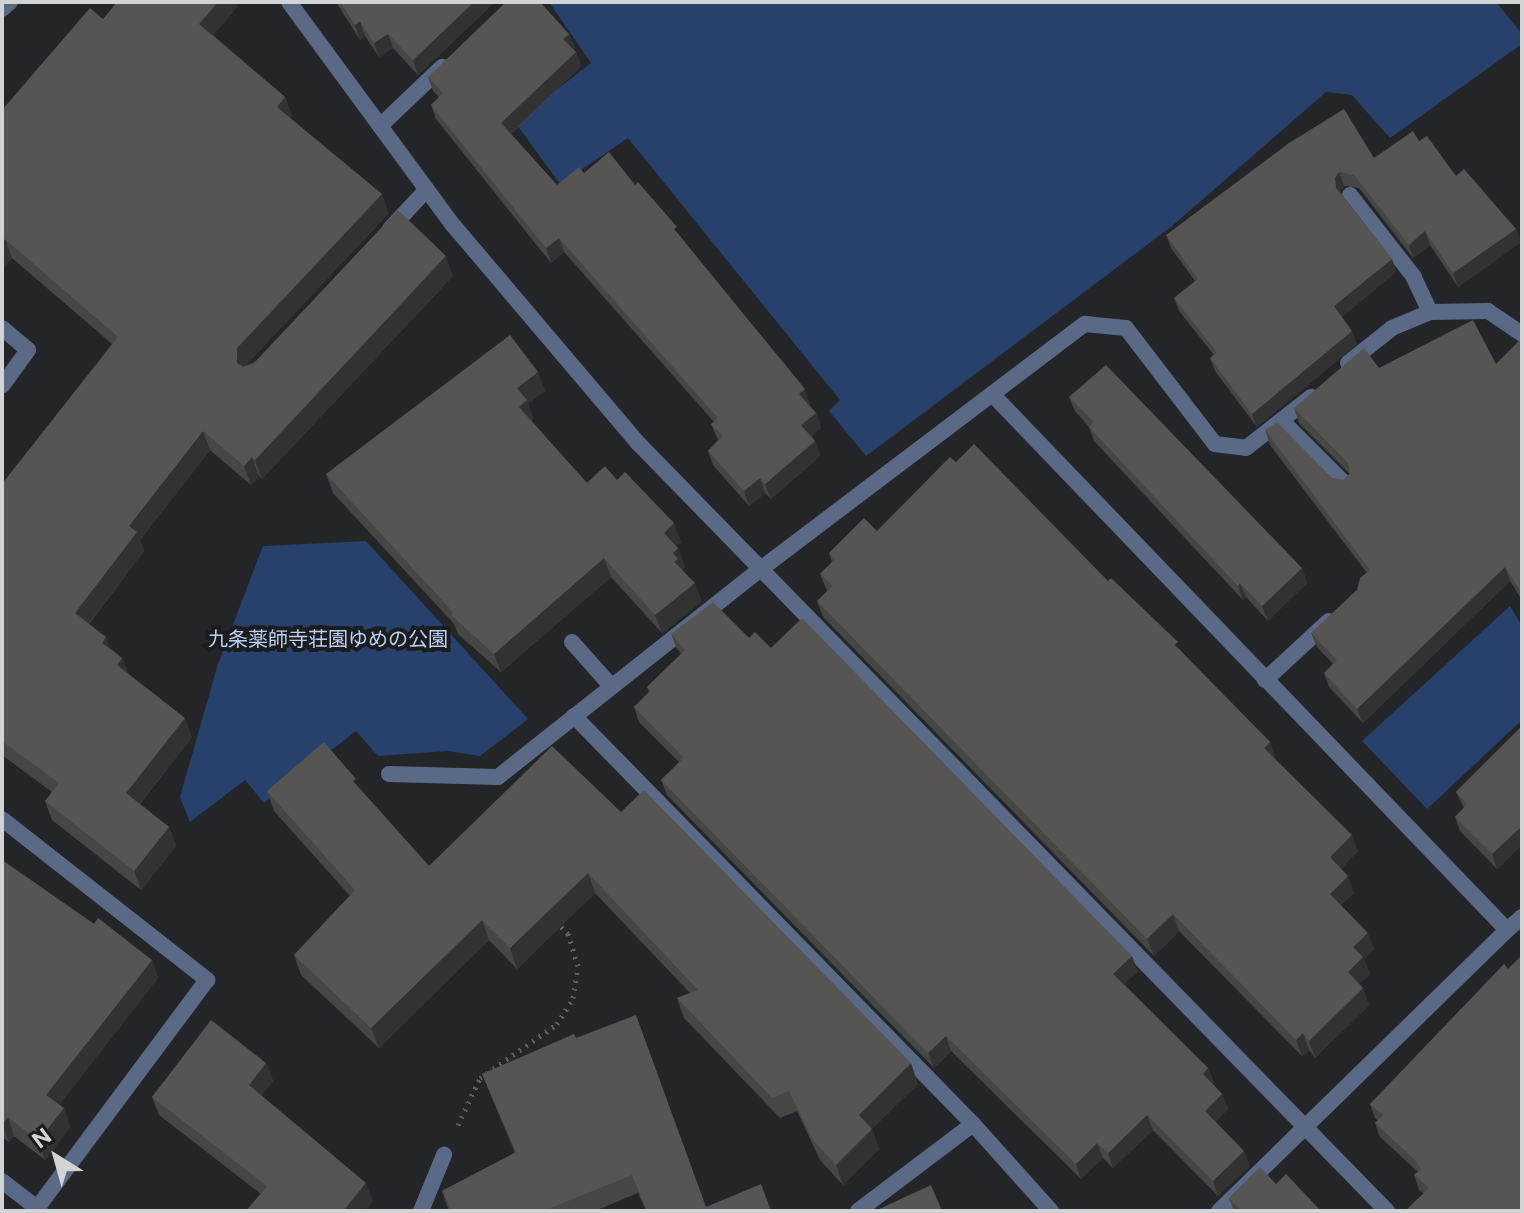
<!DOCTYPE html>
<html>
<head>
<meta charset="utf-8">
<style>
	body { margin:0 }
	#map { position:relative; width:1524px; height:1213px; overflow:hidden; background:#242528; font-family:"Public Sans","Noto Sans JP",sans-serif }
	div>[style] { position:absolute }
	.green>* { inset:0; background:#27416c }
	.path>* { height:5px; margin-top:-2.5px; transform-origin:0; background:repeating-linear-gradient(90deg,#5e5f62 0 2px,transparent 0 8px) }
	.service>* { height:16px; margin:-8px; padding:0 8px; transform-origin:8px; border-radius:8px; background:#5a6a86 }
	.minor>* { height:16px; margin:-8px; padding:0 8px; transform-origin:8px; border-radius:8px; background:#5a6a86 }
	.wall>* { inset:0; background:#464644 }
	.shaded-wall>* { inset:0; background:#323232 }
	.building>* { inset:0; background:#565554 }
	span { translate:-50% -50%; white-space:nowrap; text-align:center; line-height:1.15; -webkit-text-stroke:8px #1b1c1e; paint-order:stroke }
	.park-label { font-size:20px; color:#bacff3 }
	.frame { position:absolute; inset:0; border:4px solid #d2d3d5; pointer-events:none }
	.north { position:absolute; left:16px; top:1117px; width:80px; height:80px; -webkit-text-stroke:6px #1b1c1e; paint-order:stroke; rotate:323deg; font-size:22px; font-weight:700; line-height:32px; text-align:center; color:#d2d3d5 }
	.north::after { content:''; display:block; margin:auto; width:28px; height:36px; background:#d2d3d5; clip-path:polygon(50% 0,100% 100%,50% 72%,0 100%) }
</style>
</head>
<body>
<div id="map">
	<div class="green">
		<i style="clip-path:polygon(549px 2px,1496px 2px,1522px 34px,1522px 44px,1390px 138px,1352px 95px,1326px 92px,1172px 226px,866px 456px,829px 411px,840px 400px,628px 138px,560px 184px,515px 122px,591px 63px)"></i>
		<i style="clip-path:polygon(366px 541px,528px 719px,480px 756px,447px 751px,378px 756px,356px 731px,264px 803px,245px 780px,190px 822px,180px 797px,218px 664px,263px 546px)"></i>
		<i style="clip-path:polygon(1510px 606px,1522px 626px,1522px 720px,1427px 809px,1362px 741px)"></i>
	</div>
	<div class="path">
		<i style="left:458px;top:1125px;width:52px;rotate:-64.9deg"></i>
		<i style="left:480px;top:1078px;width:94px;rotate:-35deg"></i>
		<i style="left:557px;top:1024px;width:31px;rotate:-58deg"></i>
		<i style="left:573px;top:998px;width:32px;rotate:-81deg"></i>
		<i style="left:578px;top:966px;width:34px;rotate:-107deg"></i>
		<i style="left:568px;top:934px;width:16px;rotate:-133deg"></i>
	</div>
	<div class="service">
		<i style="left:380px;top:126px;width:86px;rotate:-43.6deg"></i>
		<i style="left:390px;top:229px;width:54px;rotate:-47.2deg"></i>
		<i style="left:1430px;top:312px;width:58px;rotate:-1deg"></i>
		<i style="left:1488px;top:311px;width:41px;rotate:34.1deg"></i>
		<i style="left:1348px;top:363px;width:56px;rotate:-38.5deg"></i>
		<i style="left:1392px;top:328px;width:41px;rotate:-22.8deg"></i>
		<i style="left:1430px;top:312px;width:38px;rotate:-115deg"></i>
		<i style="left:1414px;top:277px;width:104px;rotate:-128deg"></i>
		<i style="left:1283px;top:422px;width:88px;rotate:45deg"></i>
		<i style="left:1246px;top:448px;width:83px;rotate:-38.1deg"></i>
		<i style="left:572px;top:642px;width:59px;rotate:48.4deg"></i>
		<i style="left:1265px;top:680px;width:87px;rotate:-42.7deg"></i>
		<i style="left:389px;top:774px;width:109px;rotate:1.6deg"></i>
		<i style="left:1507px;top:930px;width:20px;rotate:-41deg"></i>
		<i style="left:421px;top:1211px;width:61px;rotate:-67.7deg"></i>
		<i style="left:858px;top:1211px;width:144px;rotate:-37.1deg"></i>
	</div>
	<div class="minor">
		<i style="left:289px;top:2px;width:277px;rotate:53.7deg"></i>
		<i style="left:453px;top:225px;width:286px;rotate:49.7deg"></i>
		<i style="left:638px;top:443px;width:1073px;rotate:45.72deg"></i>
		<i style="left:2px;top:9px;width:11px;rotate:-41deg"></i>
		<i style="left:2px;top:328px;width:34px;rotate:40deg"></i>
		<i style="left:28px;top:350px;width:44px;rotate:125.8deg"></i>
		<i style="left:992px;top:394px;width:743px;rotate:46.14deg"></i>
		<i style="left:1507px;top:930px;width:402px;rotate:135.7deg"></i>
		<i style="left:574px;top:716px;width:571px;rotate:45.64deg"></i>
		<i style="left:973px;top:1124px;width:117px;rotate:48.1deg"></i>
		<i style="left:498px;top:777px;width:337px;rotate:-38.4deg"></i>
		<i style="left:762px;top:568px;width:405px;rotate:-37.1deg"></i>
		<i style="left:1085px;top:324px;width:41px;rotate:5.6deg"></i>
		<i style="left:1126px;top:328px;width:146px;rotate:52.5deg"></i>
		<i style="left:1215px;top:444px;width:31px;rotate:7deg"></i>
		<i style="left:2px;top:819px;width:261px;rotate:38.1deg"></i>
		<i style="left:207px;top:980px;width:284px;rotate:126.7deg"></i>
		<i style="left:37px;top:1208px;width:4px;rotate:45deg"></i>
		<i style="left:2px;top:1181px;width:44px;rotate:37.6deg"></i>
	</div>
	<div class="wall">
		<i style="clip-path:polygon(336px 2px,495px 2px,418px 75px,393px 48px,379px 57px,365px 36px,360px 40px)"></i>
		<i style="clip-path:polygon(238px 6px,213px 35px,285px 97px,292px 116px,290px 118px,389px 213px,245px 366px,453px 276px,262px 479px,259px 476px,251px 485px,210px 450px,140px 540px,144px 551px,89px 624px,111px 649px,122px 658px,128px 673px,192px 737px,140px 804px,169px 827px,176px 846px,141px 890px,52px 820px,45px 801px,52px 792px,2px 755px,2px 484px,112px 344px,12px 258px,3px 268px,2px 267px,2px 110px,103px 19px)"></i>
		<i style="clip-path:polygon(569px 34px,575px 48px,573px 49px,576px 52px,581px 66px,511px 134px,557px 185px,584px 173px,635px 185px,681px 237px,810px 404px,809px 405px,816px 413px,821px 428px,811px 436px,815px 441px,820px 456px,771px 499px,765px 493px,749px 506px,713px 465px,708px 451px,718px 440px,711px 424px,714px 422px,564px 252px,551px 263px,436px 119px,431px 105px,439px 97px,433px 91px,428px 77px)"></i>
		<i style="clip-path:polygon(1419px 141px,1521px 242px,1458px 287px,1430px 245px,1413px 258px,1359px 188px,1344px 186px,1340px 192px,1392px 259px,1396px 272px,1342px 317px,1357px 344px,1257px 427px,1215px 371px,1210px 358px,1214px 355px,1179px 311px,1174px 298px,1195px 281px,1171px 248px,1166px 235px,1374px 158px)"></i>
		<i style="clip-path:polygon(1522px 338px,1522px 600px,1510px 581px,1363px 723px,1329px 687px,1324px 673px,1333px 664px,1317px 647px,1311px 633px,1357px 590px,1367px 573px,1270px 445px,1265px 430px,1332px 478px,1343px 480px,1350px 474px,1299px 423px,1294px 408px,1379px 368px,1496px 364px)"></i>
		<i style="clip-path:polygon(538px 372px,545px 391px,528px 403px,533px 419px,531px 421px,587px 483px,617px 480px,681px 542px,676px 546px,678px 548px,685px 567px,682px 569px,702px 601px,662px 633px,611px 577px,501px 672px,458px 634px,454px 624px,333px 493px,326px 474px)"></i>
		<i style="clip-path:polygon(1069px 397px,1302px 568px,1307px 583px,1268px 621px,1246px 597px,1243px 600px,1094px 441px,1089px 427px,1075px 411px)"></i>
		<i style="clip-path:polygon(956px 462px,1108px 581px,1182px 653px,1270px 742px,1275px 760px,1358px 851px,1341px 869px,1354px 893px,1341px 905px,1374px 949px,1364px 959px,1370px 974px,1359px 984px,1369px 1005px,1315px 1058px,1309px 1050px,1302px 1056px,1179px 931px,1154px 956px,823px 617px,817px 601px,827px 591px,820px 574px,832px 562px,829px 553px,877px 531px)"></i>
		<i style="clip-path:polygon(671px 634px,749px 638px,771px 648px,1138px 971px,1124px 984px,1208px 1068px,1214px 1083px,1213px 1084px,1222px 1094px,1228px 1109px,1215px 1122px,1250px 1166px,1218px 1196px,1153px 1130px,1113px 1168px,1103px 1158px,1081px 1179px,951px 1051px,934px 1068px,667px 795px,661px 780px,679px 762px,639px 722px,634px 707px,649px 693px,647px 687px,681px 654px,677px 649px)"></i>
		<i style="clip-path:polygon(1522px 726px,1522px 845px,1497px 869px,1460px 831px,1455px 817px,1464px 808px,1456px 792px)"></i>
		<i style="clip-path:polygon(360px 789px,429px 866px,621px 812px,918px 1084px,872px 1129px,879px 1149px,843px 1185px,820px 1160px,797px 1111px,780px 1118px,684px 1018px,677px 998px,690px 993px,595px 893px,517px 969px,489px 940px,379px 1048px,301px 975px,294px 955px,350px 896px,274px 811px,267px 791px)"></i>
		<i style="clip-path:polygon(2px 860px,94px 924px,152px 960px,158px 978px,59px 1105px,64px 1108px,70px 1127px,45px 1160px,14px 1136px,9px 1142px,2px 1137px)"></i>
		<i style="clip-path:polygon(1508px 969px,1522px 1211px,1423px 1193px,1419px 1190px,1414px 1175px,1418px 1172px,1380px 1137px,1375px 1123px,1378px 1120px,1375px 1118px,1370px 1104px)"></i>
		<i style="clip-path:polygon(576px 1038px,706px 1207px,771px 1211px,646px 1211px,638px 1193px,595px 1211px,449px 1211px,442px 1191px,515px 1153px,482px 1074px)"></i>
		<i style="clip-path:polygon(266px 1063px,273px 1081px,261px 1096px,373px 1201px,365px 1211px,246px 1211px,261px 1194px,159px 1115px,152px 1097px)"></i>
		<i style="clip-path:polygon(1276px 1184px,1321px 1211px,1234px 1211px,1229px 1198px)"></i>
	</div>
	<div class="shaded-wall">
		<i style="clip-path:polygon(218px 2px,236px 2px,238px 6px,206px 43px,199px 24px)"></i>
		<i style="clip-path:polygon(474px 2px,495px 2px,418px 75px,413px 60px)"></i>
		<i style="clip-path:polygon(360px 21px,365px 36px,360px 40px,355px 25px)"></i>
		<i style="clip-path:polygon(388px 34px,393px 48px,379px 57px,374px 43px)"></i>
		<i style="clip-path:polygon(569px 34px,575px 48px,569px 54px,563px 39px)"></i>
		<i style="clip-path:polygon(576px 52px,581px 66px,506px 138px,501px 123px)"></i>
		<i style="clip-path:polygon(285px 97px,292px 116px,284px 126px,277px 107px)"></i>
		<i style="clip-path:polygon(1339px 172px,1344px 186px,1340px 192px,1336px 188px,1335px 178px)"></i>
		<i style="clip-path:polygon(382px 194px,389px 213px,244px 367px,237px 363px,237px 348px)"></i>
		<i style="clip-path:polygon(1516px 229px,1521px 242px,1458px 287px,1453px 273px)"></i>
		<i style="clip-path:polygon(1425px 231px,1430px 245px,1413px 258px,1409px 245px)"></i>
		<i style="clip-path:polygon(559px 238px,564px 252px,551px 263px,546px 248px)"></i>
		<i style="clip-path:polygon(5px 239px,12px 258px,3px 268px,2px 264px,2px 243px)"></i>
		<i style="clip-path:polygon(446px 256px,453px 276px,262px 479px,255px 460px)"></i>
		<i style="clip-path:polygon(1392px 259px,1396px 272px,1339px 320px,1334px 306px)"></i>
		<i style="clip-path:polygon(1352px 331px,1357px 344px,1257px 427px,1252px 414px)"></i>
		<i style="clip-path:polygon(538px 372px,545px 391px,528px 403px,533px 419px,526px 426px,519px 407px,517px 388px)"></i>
		<i style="clip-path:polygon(805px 389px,810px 404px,805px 409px,799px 394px)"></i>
		<i style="clip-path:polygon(816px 413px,821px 428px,806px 440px,801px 425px)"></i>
		<i style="clip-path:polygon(203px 431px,210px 450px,140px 540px,144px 551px,82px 632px,75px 613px,129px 526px)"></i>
		<i style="clip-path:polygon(815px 441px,820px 456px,771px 499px,765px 484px)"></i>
		<i style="clip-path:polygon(252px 457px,259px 476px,251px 485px,244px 466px)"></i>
		<i style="clip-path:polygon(760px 478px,765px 493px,749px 506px,744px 491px)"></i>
		<i style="clip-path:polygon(674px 523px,681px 542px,671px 551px,664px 533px)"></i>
		<i style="clip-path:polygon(678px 548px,685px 567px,682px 569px,674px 562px,673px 553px)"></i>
		<i style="clip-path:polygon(604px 558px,611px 577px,501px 672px,494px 654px)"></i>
		<i style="clip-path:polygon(1505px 567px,1510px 581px,1363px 723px,1357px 709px)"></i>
		<i style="clip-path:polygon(1302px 568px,1307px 583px,1268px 621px,1262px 606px)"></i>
		<i style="clip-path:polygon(695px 583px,702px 601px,662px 633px,655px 615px)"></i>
		<i style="clip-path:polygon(1240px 583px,1246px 597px,1243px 600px,1238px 586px)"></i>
		<i style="clip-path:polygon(106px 637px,113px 656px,102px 643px)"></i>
		<i style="clip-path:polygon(122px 658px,129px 677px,117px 665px)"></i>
		<i style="clip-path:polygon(185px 718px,192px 737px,133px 812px,126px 793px)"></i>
		<i style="clip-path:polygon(1270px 742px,1276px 759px,1270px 765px,1264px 748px)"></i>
		<i style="clip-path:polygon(1522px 826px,1522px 845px,1497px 869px,1492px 854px)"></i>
		<i style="clip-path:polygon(169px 827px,176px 846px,141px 890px,134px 871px)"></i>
		<i style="clip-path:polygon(1352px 835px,1358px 851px,1336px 874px,1330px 857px)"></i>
		<i style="clip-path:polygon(588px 873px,595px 893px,517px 969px,510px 948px)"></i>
		<i style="clip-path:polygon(1348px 876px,1354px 893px,1336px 910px,1330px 894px)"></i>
		<i style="clip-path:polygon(1173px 914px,1179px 931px,1154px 956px,1147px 939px)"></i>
		<i style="clip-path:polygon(482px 920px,489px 940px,379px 1048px,371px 1028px)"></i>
		<i style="clip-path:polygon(1368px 933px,1374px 949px,1364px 959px,1370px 974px,1354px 989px,1348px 972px,1353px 947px)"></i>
		<i style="clip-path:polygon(1132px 956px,1138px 971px,1119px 989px,1113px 974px)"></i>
		<i style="clip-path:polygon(152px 960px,158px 978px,53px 1113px,46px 1095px)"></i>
		<i style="clip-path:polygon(1363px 988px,1369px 1005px,1315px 1058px,1309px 1041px)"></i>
		<i style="clip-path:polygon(1303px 1033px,1309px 1050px,1302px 1056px,1296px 1040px)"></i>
		<i style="clip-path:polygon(946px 1036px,951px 1051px,934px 1068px,928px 1053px)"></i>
		<i style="clip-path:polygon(266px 1063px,273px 1081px,255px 1103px,249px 1085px)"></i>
		<i style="clip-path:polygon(911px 1063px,918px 1084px,872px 1129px,879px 1149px,843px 1185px,836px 1165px,859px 1115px)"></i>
		<i style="clip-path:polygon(1208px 1068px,1214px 1083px,1208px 1089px,1203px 1074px)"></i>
		<i style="clip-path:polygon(1222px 1094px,1228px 1109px,1210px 1126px,1205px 1111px)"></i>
		<i style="clip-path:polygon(64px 1108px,70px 1127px,45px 1160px,38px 1141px)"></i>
		<i style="clip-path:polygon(1147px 1115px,1153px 1130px,1113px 1168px,1108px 1153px)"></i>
		<i style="clip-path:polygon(8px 1117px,14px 1136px,9px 1142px,2px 1124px)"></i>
		<i style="clip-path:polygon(1097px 1143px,1103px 1158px,1081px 1179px,1076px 1164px)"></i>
		<i style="clip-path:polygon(1244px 1151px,1250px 1166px,1218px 1196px,1213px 1181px)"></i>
		<i style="clip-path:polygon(366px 1183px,373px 1201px,365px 1211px,343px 1211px)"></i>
	</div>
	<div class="building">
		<i style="clip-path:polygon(117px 2px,218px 2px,199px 24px,285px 97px,277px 107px,382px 194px,237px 348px,237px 363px,243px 367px,253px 364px,398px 210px,446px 256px,255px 460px,252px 457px,244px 466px,203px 431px,129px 526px,137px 532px,75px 613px,106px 637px,102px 643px,122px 658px,117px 665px,185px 718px,126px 793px,169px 827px,134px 871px,45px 801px,59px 783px,2px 741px,2px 484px,118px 337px,5px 239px,2px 243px,2px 110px,90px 8px,103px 19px)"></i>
		<i style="clip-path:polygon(340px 2px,474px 2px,413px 60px,388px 34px,374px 43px,360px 21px,355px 25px)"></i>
		<i style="clip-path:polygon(506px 2px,540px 2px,569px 34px,563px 39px,576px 52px,501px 123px,557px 185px,579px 167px,584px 173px,609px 152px,635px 185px,638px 182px,677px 227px,674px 229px,805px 389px,799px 394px,816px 413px,801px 425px,815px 441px,765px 484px,760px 478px,744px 491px,708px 451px,723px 436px,711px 424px,718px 418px,559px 238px,546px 248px,431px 105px,443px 93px,428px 77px)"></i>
		<i style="clip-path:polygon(1344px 109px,1374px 158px,1413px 131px,1419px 141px,1427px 136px,1456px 176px,1464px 169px,1516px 229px,1453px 273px,1425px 231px,1409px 245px,1354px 175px,1339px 172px,1335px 178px,1336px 188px,1392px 259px,1334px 306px,1352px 331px,1252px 414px,1210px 358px,1217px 352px,1174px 298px,1198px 279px,1166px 235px,1289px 143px)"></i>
		<i style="clip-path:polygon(1473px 320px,1496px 364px,1522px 338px,1522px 593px,1505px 567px,1357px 709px,1324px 673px,1337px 660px,1311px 633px,1357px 590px,1360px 578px,1370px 570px,1265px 430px,1277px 422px,1332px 478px,1343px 480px,1350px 473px,1348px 463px,1294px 408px,1364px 348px,1379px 368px)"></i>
		<i style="clip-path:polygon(510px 335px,538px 372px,517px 388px,527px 400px,519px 407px,587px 483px,605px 466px,617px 480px,625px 472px,674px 523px,664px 533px,678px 548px,673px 553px,678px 559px,674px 562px,695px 583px,655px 615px,604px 558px,494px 654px,451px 615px,453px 612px,326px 474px)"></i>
		<i style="clip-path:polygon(1106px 365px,1302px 568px,1262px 606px,1240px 583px,1238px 586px,1089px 427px,1094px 422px,1069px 397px)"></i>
		<i style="clip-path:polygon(974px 444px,1108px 581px,1111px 578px,1178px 642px,1175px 645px,1270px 742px,1264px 748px,1352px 835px,1330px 857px,1348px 876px,1330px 894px,1368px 933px,1353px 947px,1363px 957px,1348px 972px,1363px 988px,1309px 1041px,1303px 1033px,1296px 1040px,1173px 914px,1147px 939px,817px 601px,833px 586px,820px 574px,835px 559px,829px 553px,864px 518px,877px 531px,950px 457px,956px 462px)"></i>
		<i style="clip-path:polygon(713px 602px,749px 638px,755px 632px,771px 648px,802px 618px,1132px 956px,1113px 974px,1208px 1068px,1203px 1074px,1222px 1094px,1205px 1111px,1244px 1151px,1213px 1181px,1147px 1115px,1108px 1153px,1097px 1143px,1076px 1164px,946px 1036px,928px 1053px,661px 780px,684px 758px,634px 707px,650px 691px,647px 687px,685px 650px,671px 634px)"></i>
		<i style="clip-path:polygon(1522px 726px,1522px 826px,1492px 854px,1455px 817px,1467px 804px,1456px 792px)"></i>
		<i style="clip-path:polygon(324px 742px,356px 779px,353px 781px,429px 866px,552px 746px,621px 812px,644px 790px,911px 1063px,859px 1115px,872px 1129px,836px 1165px,813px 1140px,789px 1091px,772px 1098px,677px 998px,698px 990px,588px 873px,510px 948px,482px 920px,371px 1028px,294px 955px,355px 890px,267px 791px)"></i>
		<i style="clip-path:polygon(2px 860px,94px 924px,98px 918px,152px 960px,46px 1095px,64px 1108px,38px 1141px,8px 1117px,2px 1124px)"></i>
		<i style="clip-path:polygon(1522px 955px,1522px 1211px,1405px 1211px,1429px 1188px,1414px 1175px,1421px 1169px,1415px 1160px,1375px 1123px,1383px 1115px,1370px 1104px,1504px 964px,1508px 969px)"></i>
		<i style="clip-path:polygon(636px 1015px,706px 1207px,761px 1184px,771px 1211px,647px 1211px,632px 1175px,543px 1211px,452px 1211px,442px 1191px,516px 1152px,482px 1074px,574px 1034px,576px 1038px)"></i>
		<i style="clip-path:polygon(211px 1020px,266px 1063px,249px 1085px,366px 1183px,343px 1211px,246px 1211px,267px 1186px,152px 1097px)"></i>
		<i style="clip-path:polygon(1260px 1167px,1276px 1184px,1286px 1174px,1321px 1211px,1242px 1211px,1229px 1198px)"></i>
		<i style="clip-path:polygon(931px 1185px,942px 1211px,875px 1211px)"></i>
	</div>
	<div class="park-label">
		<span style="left:328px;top:639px">九条薬師寺荘園ゆめの公園</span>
	</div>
	<div class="frame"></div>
	<div class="north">N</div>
</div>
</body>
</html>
